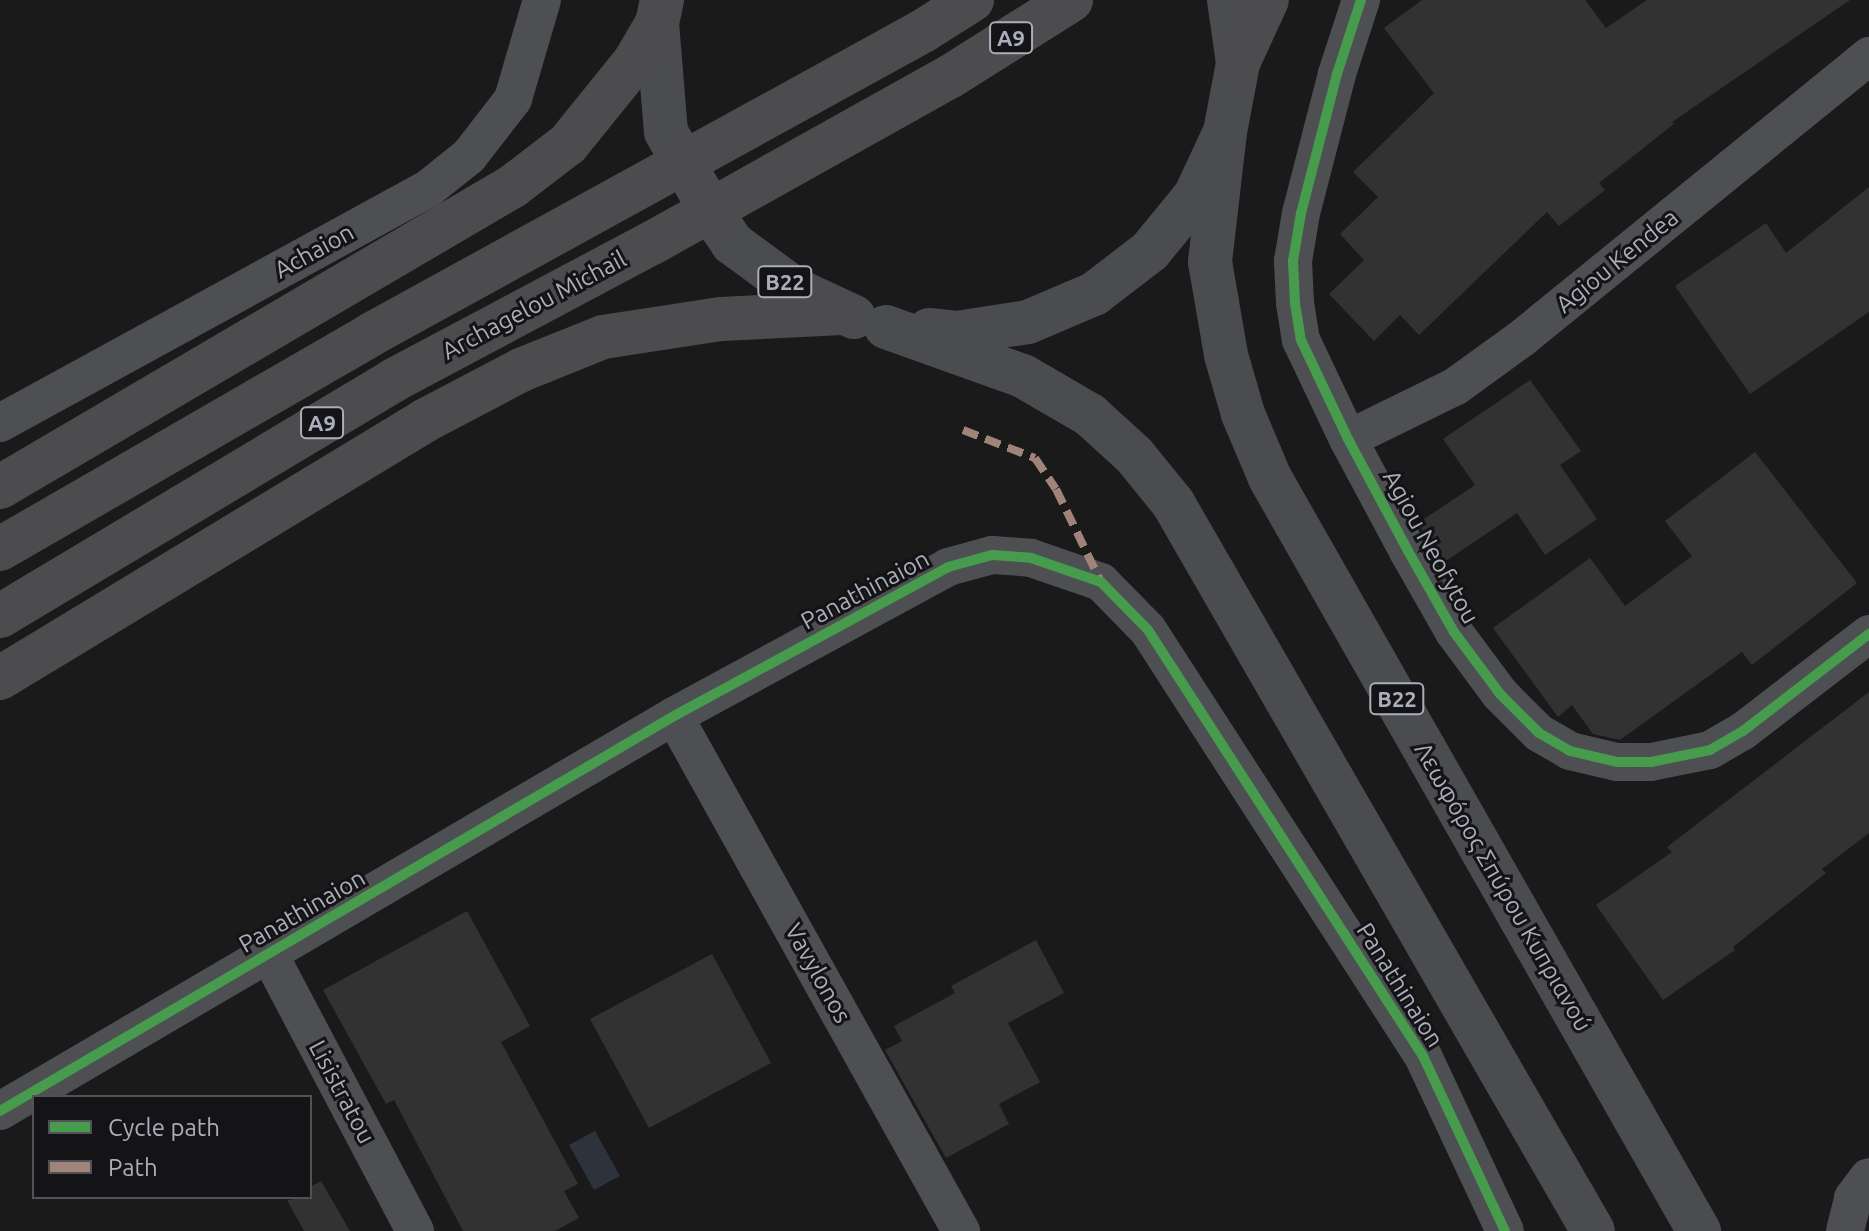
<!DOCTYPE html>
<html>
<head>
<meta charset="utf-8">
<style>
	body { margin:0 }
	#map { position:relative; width:1869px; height:1231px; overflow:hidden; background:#1a1a1a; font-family:Ubuntu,sans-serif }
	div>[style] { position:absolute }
	.water>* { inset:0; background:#2c333c }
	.building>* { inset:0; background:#323232 }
	.street>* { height:38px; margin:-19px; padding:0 19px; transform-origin:19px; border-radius:19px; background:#4e4f53 }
	.primary>* { height:44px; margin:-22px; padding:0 22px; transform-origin:22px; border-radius:22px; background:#4b4c4f }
	.highway>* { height:44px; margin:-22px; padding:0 22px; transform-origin:22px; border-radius:22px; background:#4c4c4f }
	.quiet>* { height:8px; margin-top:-4px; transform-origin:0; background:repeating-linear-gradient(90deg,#a18479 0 16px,transparent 0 24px) }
	.cycleway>* { height:10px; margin:-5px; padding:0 5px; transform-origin:5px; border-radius:5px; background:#469c4c }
	span { translate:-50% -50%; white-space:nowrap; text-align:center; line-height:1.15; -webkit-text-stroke:6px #141416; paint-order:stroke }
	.shield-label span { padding:2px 6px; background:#141416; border:2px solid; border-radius:6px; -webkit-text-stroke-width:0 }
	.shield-label { font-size:22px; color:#abaeba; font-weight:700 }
	.street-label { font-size:24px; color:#abaeba }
	.legend { position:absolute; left:32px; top:1095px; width:280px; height:104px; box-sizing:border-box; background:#141416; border:2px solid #505258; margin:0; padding:10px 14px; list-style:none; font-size:24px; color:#abaeba }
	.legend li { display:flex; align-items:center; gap:16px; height:40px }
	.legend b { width:40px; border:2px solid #505258 }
</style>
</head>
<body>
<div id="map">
	<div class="water">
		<i style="clip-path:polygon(595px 1131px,620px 1176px,594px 1190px,569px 1145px)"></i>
	</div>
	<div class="building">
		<i style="clip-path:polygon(1422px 0,1585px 0,1606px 28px,1647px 0,1850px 0,1672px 122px,1674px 124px,1599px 183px,1605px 190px,1559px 226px,1547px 212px,1419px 335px,1400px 315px,1374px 341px,1329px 294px,1364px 260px,1340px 234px,1378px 197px,1353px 172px,1434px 93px,1384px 28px)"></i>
		<i style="clip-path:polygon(1869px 187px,1869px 312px,1750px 394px,1675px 286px,1766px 223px,1786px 253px)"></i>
		<i style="clip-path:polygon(1530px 380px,1581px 451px,1560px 465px,1597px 519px,1545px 555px,1517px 513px,1443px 563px,1418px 523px,1475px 485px,1443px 439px)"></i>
		<i style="clip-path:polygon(1755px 452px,1857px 583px,1752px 665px,1742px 652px,1620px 740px,1593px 734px,1572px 705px,1558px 717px,1493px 628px,1590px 558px,1625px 606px,1692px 556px,1665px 521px)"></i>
		<i style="clip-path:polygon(1869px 692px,1869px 833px,1822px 869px,1826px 873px,1733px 947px,1735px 950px,1663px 1000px,1596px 905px,1672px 852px,1667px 847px)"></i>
		<i style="clip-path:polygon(467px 911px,530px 1026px,501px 1042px,578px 1184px,564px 1191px,579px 1218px,555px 1231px,463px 1231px,394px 1100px,386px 1104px,323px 990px)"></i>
		<i style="clip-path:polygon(1036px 940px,1064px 993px,1008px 1023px,1040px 1082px,999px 1104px,1009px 1124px,946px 1158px,885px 1050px,902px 1041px,894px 1026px,955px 993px,951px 986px)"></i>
		<i style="clip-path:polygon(712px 954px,771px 1063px,649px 1128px,590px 1019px)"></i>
		<i style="clip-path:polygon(321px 1181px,350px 1231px,304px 1231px,287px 1200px,310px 1197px,310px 1187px)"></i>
	</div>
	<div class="street">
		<i style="left:1361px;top:0;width:78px;rotate:108deg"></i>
		<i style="left:1337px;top:74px;width:144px;rotate:104.5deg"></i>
		<i style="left:1301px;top:213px;width:49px;rotate:99.5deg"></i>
		<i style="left:1293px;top:261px;width:42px;rotate:87.3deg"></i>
		<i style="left:1295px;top:303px;width:37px;rotate:81deg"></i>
		<i style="left:1301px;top:340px;width:110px;rotate:64.6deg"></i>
		<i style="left:1348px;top:439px;width:127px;rotate:61.8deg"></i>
		<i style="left:1408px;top:551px;width:93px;rotate:60.4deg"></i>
		<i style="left:1454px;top:632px;width:77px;rotate:53.4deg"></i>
		<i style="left:1500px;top:694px;width:55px;rotate:45deg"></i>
		<i style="left:1539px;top:733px;width:36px;rotate:30deg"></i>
		<i style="left:1570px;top:751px;width:48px;rotate:13.2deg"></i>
		<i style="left:1617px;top:762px;width:34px"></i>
		<i style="left:1651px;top:762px;width:60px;rotate:-11.5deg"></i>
		<i style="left:1710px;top:750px;width:38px;rotate:-30deg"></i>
		<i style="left:1743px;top:731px;width:159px;rotate:-37.6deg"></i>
		<i style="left:0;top:423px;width:489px;rotate:-28.7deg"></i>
		<i style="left:429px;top:188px;width:51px;rotate:-38.7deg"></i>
		<i style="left:469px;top:156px;width:72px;rotate:-52.3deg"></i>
		<i style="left:513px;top:99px;width:103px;rotate:-73.7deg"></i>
		<i style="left:1348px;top:439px;width:120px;rotate:-26.1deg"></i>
		<i style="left:1456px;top:386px;width:80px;rotate:-35.9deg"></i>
		<i style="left:1521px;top:339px;width:449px;rotate:-39.1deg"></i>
		<i style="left:674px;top:716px;width:590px;rotate:60.87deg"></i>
		<i style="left:269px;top:954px;width:313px;rotate:62.2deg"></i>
		<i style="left:0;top:1111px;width:781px;rotate:-30.37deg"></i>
		<i style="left:674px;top:716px;width:312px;rotate:-28.5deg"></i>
		<i style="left:948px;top:567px;width:46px;rotate:-15.3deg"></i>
		<i style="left:992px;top:555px;width:39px;rotate:4deg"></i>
		<i style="left:1031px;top:558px;width:74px;rotate:18.9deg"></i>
		<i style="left:1101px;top:582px;width:67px;rotate:45.6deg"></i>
		<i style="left:1148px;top:630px;width:507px;rotate:57.16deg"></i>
		<i style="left:1423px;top:1056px;width:193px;rotate:64.9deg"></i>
		<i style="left:1845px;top:1231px;width:34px;rotate:-76deg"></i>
		<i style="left:1853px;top:1198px;width:26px;rotate:-53deg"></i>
	</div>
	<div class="primary">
		<i style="left:662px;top:0;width:24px;rotate:102deg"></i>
		<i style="left:657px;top:23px;width:109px;rotate:85.3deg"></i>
		<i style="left:666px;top:132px;width:93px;rotate:60.4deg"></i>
		<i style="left:712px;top:213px;width:36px;rotate:56deg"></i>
		<i style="left:732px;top:243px;width:79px;rotate:36.3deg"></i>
		<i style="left:796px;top:290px;width:64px;rotate:25deg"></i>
		<i style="left:1225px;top:132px;width:131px;rotate:96.6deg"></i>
		<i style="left:1210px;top:262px;width:94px;rotate:80.2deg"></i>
		<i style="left:1226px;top:355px;width:61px;rotate:73.9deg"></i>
		<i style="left:1243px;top:414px;width:69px;rotate:67.1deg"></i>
		<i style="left:1270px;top:478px;width:867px;rotate:60.33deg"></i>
		<i style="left:886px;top:327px;width:145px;rotate:19.7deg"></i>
		<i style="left:1023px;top:376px;width:78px;rotate:30.2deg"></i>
		<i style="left:1090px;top:415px;width:59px;rotate:42.3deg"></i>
		<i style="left:1134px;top:455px;width:62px;rotate:50.9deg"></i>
		<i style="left:1173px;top:503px;width:840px;rotate:60.02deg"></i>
		<i style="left:929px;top:330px;width:28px;rotate:6deg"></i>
		<i style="left:957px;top:333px;width:72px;rotate:-8.8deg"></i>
		<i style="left:1028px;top:322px;width:72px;rotate:-23deg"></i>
		<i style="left:1094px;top:294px;width:71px;rotate:-37.5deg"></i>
		<i style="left:1150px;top:251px;width:71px;rotate:-50.7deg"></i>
		<i style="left:1195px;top:196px;width:71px;rotate:-64.9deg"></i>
		<i style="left:1225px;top:132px;width:70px;rotate:-79.3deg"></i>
		<i style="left:1238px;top:63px;width:64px;rotate:-98.1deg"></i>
	</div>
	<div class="highway">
		<i style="left:1238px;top:63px;width:69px;rotate:-65.3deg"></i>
		<i style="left:0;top:487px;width:595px;rotate:-30.4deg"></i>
		<i style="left:513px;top:186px;width:69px;rotate:-37.4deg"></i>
		<i style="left:568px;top:144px;width:107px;rotate:-51.1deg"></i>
		<i style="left:635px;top:61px;width:44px;rotate:-59.9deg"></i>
		<i style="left:0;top:549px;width:427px;rotate:-30deg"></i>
		<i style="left:370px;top:335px;width:631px;rotate:-28.8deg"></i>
		<i style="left:923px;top:31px;width:58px;rotate:-32.3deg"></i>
		<i style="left:0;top:616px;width:459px;rotate:-30.9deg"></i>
		<i style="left:394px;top:380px;width:292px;rotate:-28deg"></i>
		<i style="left:652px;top:243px;width:342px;rotate:-29.2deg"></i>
		<i style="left:951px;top:76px;width:142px;rotate:-32.3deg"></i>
		<i style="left:0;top:678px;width:496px;rotate:-31.2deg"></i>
		<i style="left:424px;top:421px;width:110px;rotate:-27.7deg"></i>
		<i style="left:521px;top:370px;width:88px;rotate:-21.9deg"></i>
		<i style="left:603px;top:337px;width:119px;rotate:-8.7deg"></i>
		<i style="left:721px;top:319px;width:121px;rotate:-2.8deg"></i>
	</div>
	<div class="quiet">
		<i style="left:963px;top:430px;width:77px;rotate:21.3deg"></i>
		<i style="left:1035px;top:458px;width:37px;rotate:56deg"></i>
		<i style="left:1056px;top:489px;width:103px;rotate:64.2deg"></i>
	</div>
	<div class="cycleway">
		<i style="left:1361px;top:0;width:78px;rotate:108deg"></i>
		<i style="left:1337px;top:74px;width:144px;rotate:104.5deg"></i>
		<i style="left:1301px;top:213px;width:49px;rotate:99.5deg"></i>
		<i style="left:1293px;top:261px;width:42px;rotate:87.3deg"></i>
		<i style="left:1295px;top:303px;width:37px;rotate:81deg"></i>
		<i style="left:1301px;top:340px;width:110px;rotate:64.6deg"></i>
		<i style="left:1348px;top:439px;width:127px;rotate:61.8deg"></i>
		<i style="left:1408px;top:551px;width:93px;rotate:60.4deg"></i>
		<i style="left:1454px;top:632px;width:77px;rotate:53.4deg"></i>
		<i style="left:1500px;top:694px;width:55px;rotate:45deg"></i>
		<i style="left:1539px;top:733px;width:36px;rotate:30deg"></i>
		<i style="left:1570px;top:751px;width:48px;rotate:13.2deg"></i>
		<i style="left:1617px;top:762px;width:34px"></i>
		<i style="left:1651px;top:762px;width:60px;rotate:-11.5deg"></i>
		<i style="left:1710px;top:750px;width:38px;rotate:-30deg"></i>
		<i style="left:1743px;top:731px;width:159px;rotate:-37.6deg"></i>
		<i style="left:0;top:1111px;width:781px;rotate:-30.37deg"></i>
		<i style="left:674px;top:716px;width:312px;rotate:-28.5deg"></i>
		<i style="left:948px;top:567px;width:46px;rotate:-15.3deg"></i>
		<i style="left:992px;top:555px;width:39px;rotate:4deg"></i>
		<i style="left:1031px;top:558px;width:74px;rotate:18.9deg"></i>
		<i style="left:1101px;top:582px;width:67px;rotate:45.6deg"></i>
		<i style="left:1148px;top:630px;width:507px;rotate:57.16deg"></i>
		<i style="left:1423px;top:1056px;width:193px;rotate:64.9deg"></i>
	</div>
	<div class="shield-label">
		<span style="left:1011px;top:38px">A9</span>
		<span style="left:785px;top:282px">B22</span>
		<span style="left:322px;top:423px">A9</span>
		<span style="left:1397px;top:699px">B22</span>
	</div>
	<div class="street-label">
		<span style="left:314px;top:251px;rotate:-29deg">Achaion</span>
		<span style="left:1617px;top:261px;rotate:-39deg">Agiou Kendea</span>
		<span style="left:534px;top:305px;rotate:-28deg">Archagelou Michail</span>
		<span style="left:1431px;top:547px;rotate:61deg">Agiou Neofytou</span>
		<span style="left:865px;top:590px;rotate:-28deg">Panathinaion</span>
		<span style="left:1503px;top:887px;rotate:60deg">Λεωφόρος Σπύρου Κυπριανού</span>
		<span style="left:302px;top:911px;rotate:-30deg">Panathinaion</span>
		<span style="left:818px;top:973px;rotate:61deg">Vavylonos</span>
		<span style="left:1400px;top:985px;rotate:58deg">Panathinaion</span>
		<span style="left:342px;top:1092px;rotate:62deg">Lisistratou</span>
	</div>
	<ul class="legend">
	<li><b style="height:10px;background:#469c4c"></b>Cycle path</li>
	<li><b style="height:10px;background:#a18479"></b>Path</li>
	</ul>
</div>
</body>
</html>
